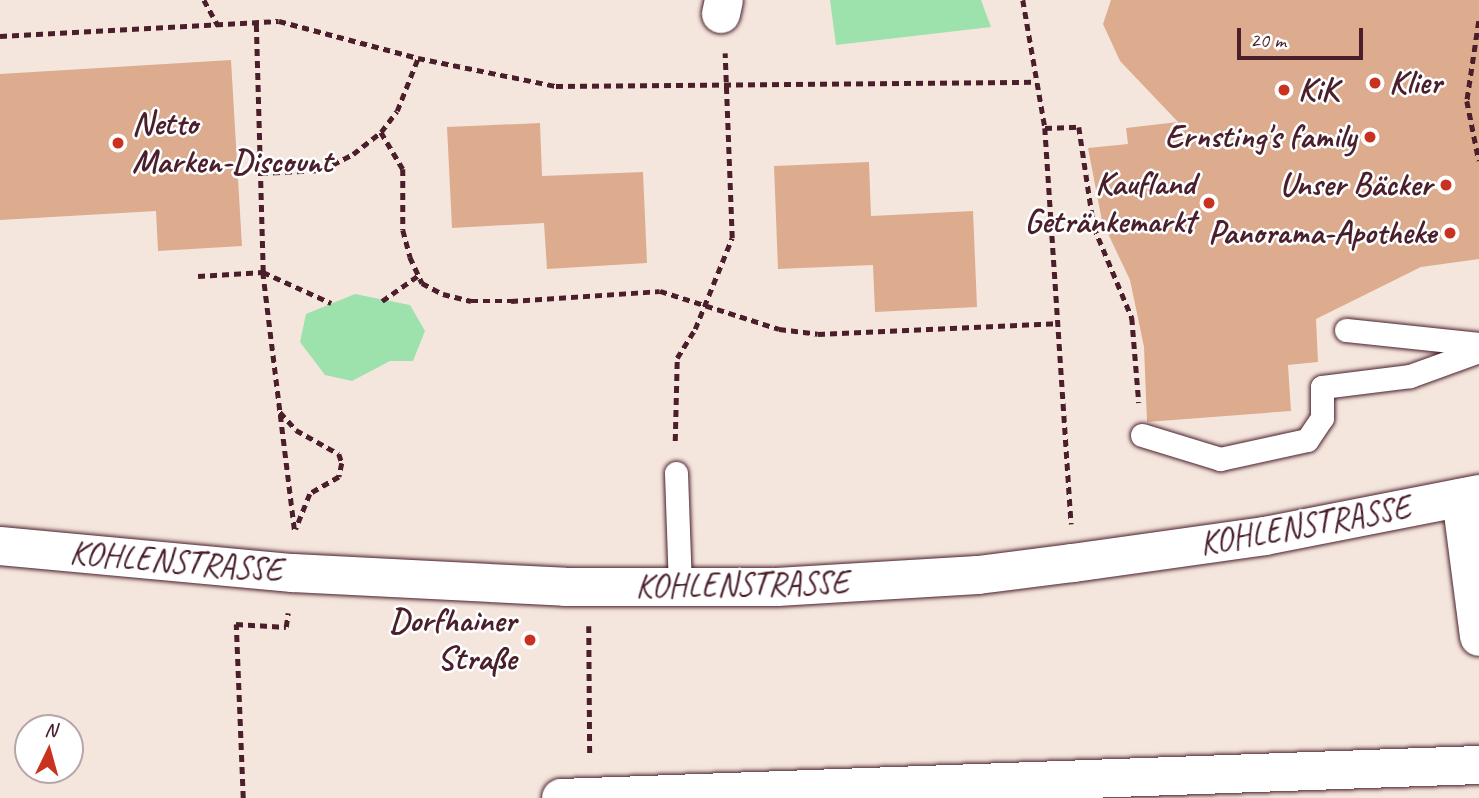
<!DOCTYPE html>
<html>
<head>
<meta charset="utf-8">
<style>
	body { margin:0 }
	#map { position:relative; width:1479px; height:798px; overflow:hidden; background:#f5e6dd; font-family:Caveat,sans-serif }
	div>[style] { position:absolute }
	.green>* { inset:0; background:#9de1ac }
	.building>* { inset:0; background:#ddac8f }
	.path>* { height:4.5px; margin-top:-2.25px; transform-origin:0; background:repeating-linear-gradient(90deg,#4a1f2b 0 7px,transparent 0 12px) }
	.roads { filter:drop-shadow(0 0 2px #4a1f2b) drop-shadow(0 0 2px #4a1f2b) }
	.lane>* { height:23px; margin:-11.5px; padding:0 11.5px; transform-origin:11.5px; border-radius:11.5px; background:#fff }
	.street>* { height:38px; margin:-19px; padding:0 19px; transform-origin:19px; border-radius:19px; background:#fff }
	.secondary>* { height:38px; margin:-19px; padding:0 19px; transform-origin:19px; border-radius:19px; background:#fff }
	.dots>* { width:19px; height:19px; translate:-50% -50%; box-sizing:border-box; border:4px solid #fff; border-radius:50% }
	span { translate:-50% -50%; white-space:nowrap; text-align:center; line-height:1.15; -webkit-text-stroke:5px #fff; paint-order:stroke }
	.poi-label { font-size:33px; color:#4a1f2b; font-weight:700 }
	.left { translate:0 -50%; text-align:left }
	.right { translate:-100% -50%; text-align:right }
	.street-label { font-size:33px; color:#4a1f2b }
	.north { position:absolute; left:14px; top:714px; width:70px; height:70px; box-sizing:border-box; background:#fff; border:2px solid #b7a5aa; border-radius:50%; rotate:5deg; font-size:19px; font-weight:700; line-height:28px; text-align:center; color:#4a1f2b }
	.north::after { content:''; display:block; margin:auto; width:24px; height:32px; background:#c8321e; clip-path:polygon(50% 0,100% 100%,50% 72%,0 100%) }
	.scale { position:absolute; left:1237px; top:28px; width:126px; height:32px; box-sizing:border-box; border:4px solid #4a1f2b; border-top:0; padding-left:9px; font-size:21px; line-height:24px; white-space:nowrap; color:#4a1f2b; -webkit-text-stroke:5px #fff; paint-order:stroke }
</style>
</head>
<body>
<div id="map">
	<div class="green">
		<i style="clip-path:polygon(830px 0,981px 0,991px 27px,836px 45px)"></i>
		<i style="clip-path:polygon(355px 294px,410px 305px,425px 331px,413px 361px,390px 361px,352px 381px,325px 375px,300px 342px,306px 314px)"></i>
	</div>
	<div class="building">
		<i style="clip-path:polygon(1111px 0,1479px 0,1479px 259px,1421px 267px,1316px 319px,1318px 362px,1288px 365px,1291px 411px,1147px 422px,1144px 347px,1130px 280px,1102px 221px,1088px 148px,1128px 144px,1126px 128px,1178px 122px,1120px 61px,1103px 24px)"></i>
		<i style="clip-path:polygon(231px 60px,242px 246px,158px 251px,156px 211px,0 220px,0 74px)"></i>
		<i style="clip-path:polygon(540px 123px,542px 176px,643px 172px,647px 263px,547px 269px,544px 223px,452px 228px,447px 127px)"></i>
		<i style="clip-path:polygon(869px 162px,871px 216px,973px 211px,977px 307px,875px 312px,873px 265px,778px 269px,774px 166px)"></i>
	</div>
	<div class="path">
		<i style="left:204px;top:0;width:29px;rotate:61deg"></i>
		<i style="left:1023px;top:0;width:130px;rotate:80.2deg"></i>
		<i style="left:1045px;top:128px;width:397px;rotate:86.2deg"></i>
		<i style="left:1479px;top:21px;width:81px;rotate:98.5deg"></i>
		<i style="left:1467px;top:101px;width:61px;rotate:78.7deg"></i>
		<i style="left:0;top:36px;width:279px;rotate:-3.1deg"></i>
		<i style="left:279px;top:21px;width:144px;rotate:14.9deg"></i>
		<i style="left:418px;top:58px;width:141px;rotate:11.5deg"></i>
		<i style="left:556px;top:86px;width:478px;rotate:-0.5deg"></i>
		<i style="left:1045px;top:128px;width:34px;rotate:-2deg"></i>
		<i style="left:1079px;top:127px;width:101px;rotate:81.5deg"></i>
		<i style="left:1094px;top:227px;width:99px;rotate:67.3deg"></i>
		<i style="left:1132px;top:318px;width:85px;rotate:85.3deg"></i>
		<i style="left:381px;top:132px;width:43px;rotate:59.3deg"></i>
		<i style="left:403px;top:169px;width:61px;rotate:90deg"></i>
		<i style="left:403px;top:230px;width:28px;rotate:75deg"></i>
		<i style="left:410px;top:257px;width:29px;rotate:65deg"></i>
		<i style="left:422px;top:283px;width:24px;rotate:28deg"></i>
		<i style="left:443px;top:294px;width:29px;rotate:14deg"></i>
		<i style="left:471px;top:301px;width:40px"></i>
		<i style="left:511px;top:301px;width:149px;rotate:-3.8deg"></i>
		<i style="left:660px;top:291px;width:125px;rotate:17.7deg"></i>
		<i style="left:779px;top:329px;width:39px;rotate:7deg"></i>
		<i style="left:818px;top:334px;width:239px;rotate:-2.6deg"></i>
		<i style="left:261px;top:173px;width:61px;rotate:-2.8deg"></i>
		<i style="left:322px;top:170px;width:35px;rotate:-27deg"></i>
		<i style="left:353px;top:154px;width:36px;rotate:-38deg"></i>
		<i style="left:381px;top:132px;width:26px;rotate:-53deg"></i>
		<i style="left:397px;top:111px;width:57px;rotate:-68.4deg"></i>
		<i style="left:263px;top:272px;width:262px;rotate:83deg"></i>
		<i style="left:263px;top:272px;width:75px;rotate:24.5deg"></i>
		<i style="left:198px;top:276px;width:65px;rotate:-3.5deg"></i>
		<i style="left:263px;top:272px;width:249px;rotate:-91.6deg"></i>
		<i style="left:382px;top:301px;width:45px;rotate:-35.1deg"></i>
		<i style="left:280px;top:412px;width:24px;rotate:48deg"></i>
		<i style="left:296px;top:430px;width:49px;rotate:29.2deg"></i>
		<i style="left:339px;top:454px;width:9px;rotate:72deg"></i>
		<i style="left:342px;top:463px;width:14px;rotate:102deg"></i>
		<i style="left:339px;top:477px;width:34px;rotate:150deg"></i>
		<i style="left:310px;top:494px;width:38px;rotate:112deg"></i>
		<i style="left:675px;top:441px;width:83px;rotate:-88.6deg"></i>
		<i style="left:677px;top:358px;width:34px;rotate:-58deg"></i>
		<i style="left:695px;top:329px;width:98px;rotate:-67.9deg"></i>
		<i style="left:732px;top:238px;width:185px;rotate:-92.2deg"></i>
		<i style="left:589px;top:626px;width:131px;rotate:89.6deg"></i>
		<i style="left:243px;top:798px;width:174px;rotate:-92.3deg"></i>
		<i style="left:236px;top:624px;width:50px;rotate:3.4deg"></i>
		<i style="left:286px;top:627px;width:14px;rotate:-82deg"></i>
	</div>
	<div class="roads">
		<div class="lane">
			<i style="left:1346px;top:330px;width:134px;rotate:6deg"></i>
			<i style="left:1142px;top:435px;width:82px;rotate:17.1deg"></i>
			<i style="left:1220px;top:459px;width:89px;rotate:-12.3deg"></i>
			<i style="left:1307px;top:440px;width:27px;rotate:-56deg"></i>
			<i style="left:1322px;top:418px;width:31px;rotate:-90deg"></i>
			<i style="left:1322px;top:387px;width:89px;rotate:-7.1deg"></i>
			<i style="left:1410px;top:376px;width:73px;rotate:-19.9deg"></i>
			<i style="left:676px;top:473px;width:114px;rotate:88deg"></i>
		</div>
		<div class="street">
			<i style="left:721px;top:14px;width:14px;rotate:-78deg"></i>
			<i style="left:1461px;top:498px;width:140px;rotate:82.6deg"></i>
			<i style="left:561px;top:798px;width:919px;rotate:-2.06deg"></i>
		</div>
		<div class="secondary">
			<i style="left:0;top:546px;width:294px;rotate:5.3deg"></i>
			<i style="left:293px;top:573px;width:272px;rotate:2.9deg"></i>
			<i style="left:565px;top:587px;width:212px"></i>
			<i style="left:777px;top:587px;width:201px;rotate:-3.4deg"></i>
			<i style="left:978px;top:575px;width:96px;rotate:-7.2deg"></i>
			<i style="left:1073px;top:563px;width:194px;rotate:-8deg"></i>
			<i style="left:1265px;top:536px;width:218px;rotate:-11.1deg"></i>
		</div>
	</div>
	<div class="dots">
		<i style="left:1375px;top:83px;background:#c8321e"></i>
		<i style="left:1284px;top:90px;background:#c8321e"></i>
		<i style="left:1370px;top:137px;background:#c8321e"></i>
		<i style="left:118px;top:143px;background:#c8321e"></i>
		<i style="left:1446px;top:185px;background:#c8321e"></i>
		<i style="left:1209px;top:203px;background:#c8321e"></i>
		<i style="left:1450px;top:233px;background:#c8321e"></i>
		<i style="left:530px;top:640px;background:#c8321e"></i>
	</div>
	<div class="poi-label">
		<span class="left" style="left:1389px;top:83px">Klier</span>
		<span class="left" style="left:1298px;top:90px">KiK</span>
		<span class="left" style="left:132px;top:143px">Netto<br>Marken-Discount</span>
		<span class="right" style="left:1356px;top:137px">Ernsting's family</span>
		<span class="right" style="left:1195px;top:203px">Kaufland<br>Getränkemarkt</span>
		<span class="right" style="left:1432px;top:185px">Unser Bäcker</span>
		<span class="right" style="left:1436px;top:233px">Panorama-Apotheke</span>
		<span class="right" style="left:516px;top:640px">Dorfhainer<br>Straße</span>
	</div>
	<div class="street-label">
		<span style="left:1305px;top:526px;rotate:-10deg">KOHLENSTRASSE</span>
		<span style="left:176px;top:562px;rotate:5deg">KOHLENSTRASSE</span>
		<span style="left:742px;top:585px;rotate:-1deg">KOHLENSTRASSE</span>
	</div>
	<div class="north">N</div>
	<div class="scale">20 m</div>
</div>
</body>
</html>
